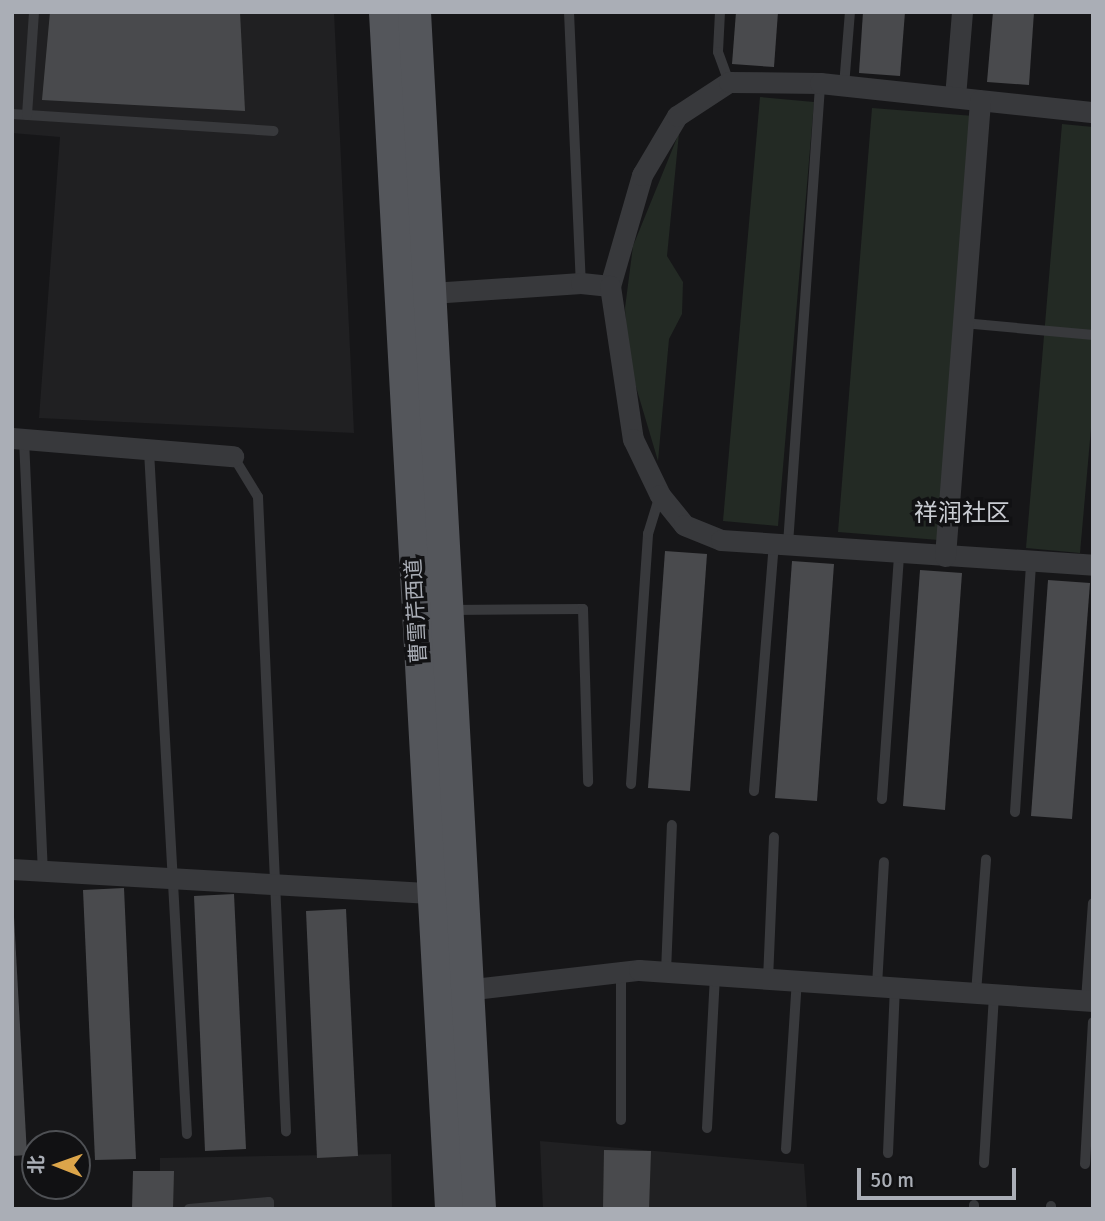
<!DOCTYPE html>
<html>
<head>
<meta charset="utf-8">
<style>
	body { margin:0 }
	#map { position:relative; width:1105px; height:1221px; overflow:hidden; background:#161618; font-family:Signika,"Noto Sans SC",sans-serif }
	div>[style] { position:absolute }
	.built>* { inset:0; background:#202022 }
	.green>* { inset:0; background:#232a24 }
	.building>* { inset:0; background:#494a4d }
	.lane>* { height:10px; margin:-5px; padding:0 5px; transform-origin:5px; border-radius:5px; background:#38393c }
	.street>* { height:21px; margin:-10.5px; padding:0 10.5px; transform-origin:10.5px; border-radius:10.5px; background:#38393c }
	.primary>* { height:33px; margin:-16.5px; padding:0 16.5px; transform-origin:16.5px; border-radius:16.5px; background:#54565b }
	span { translate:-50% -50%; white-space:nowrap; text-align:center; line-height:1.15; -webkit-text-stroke:7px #111113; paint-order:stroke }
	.street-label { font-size:21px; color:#aaaeb6 }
	.quarter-label { font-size:24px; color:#cacdd3 }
	.frame { position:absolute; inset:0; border:14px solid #aaaeb6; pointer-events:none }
	.north { position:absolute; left:21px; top:1130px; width:70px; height:70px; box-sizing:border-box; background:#111113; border:2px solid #4e5054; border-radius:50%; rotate:271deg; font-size:19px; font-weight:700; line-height:28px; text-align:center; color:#aaaeb6 }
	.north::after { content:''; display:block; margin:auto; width:24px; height:32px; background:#dca54a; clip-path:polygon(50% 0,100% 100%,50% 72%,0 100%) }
	.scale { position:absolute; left:857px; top:1168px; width:159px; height:32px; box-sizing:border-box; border:4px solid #aaaeb6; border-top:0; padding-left:9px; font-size:21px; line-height:24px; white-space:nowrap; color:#aaaeb6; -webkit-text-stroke:5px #111113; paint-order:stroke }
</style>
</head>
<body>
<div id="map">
	<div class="built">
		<i style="clip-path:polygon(12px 12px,334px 12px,354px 433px,39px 418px,60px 137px,12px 133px)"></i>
		<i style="clip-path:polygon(540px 1141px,804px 1164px,807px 1209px,543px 1209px)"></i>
		<i style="clip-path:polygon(391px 1154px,392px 1209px,160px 1209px,160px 1158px)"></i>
	</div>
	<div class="green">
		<i style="clip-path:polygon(760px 97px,814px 102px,778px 526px,723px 521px)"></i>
		<i style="clip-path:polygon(872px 108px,974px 116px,939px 540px,838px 532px)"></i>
		<i style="clip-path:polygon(1062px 124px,1093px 127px,1093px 406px,1080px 553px,1026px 548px)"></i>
		<i style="clip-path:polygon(679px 133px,667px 256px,683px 282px,682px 314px,669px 339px,658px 461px,628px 360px,625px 308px,633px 246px)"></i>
	</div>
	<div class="building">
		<i style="clip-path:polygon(50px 12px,240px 12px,245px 111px,42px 100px)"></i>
		<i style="clip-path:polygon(736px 12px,778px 12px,774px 67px,732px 64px)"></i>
		<i style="clip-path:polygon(863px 12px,905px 12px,900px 76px,859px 73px)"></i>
		<i style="clip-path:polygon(993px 12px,1034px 12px,1029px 85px,987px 82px)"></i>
		<i style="clip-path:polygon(665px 551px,707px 554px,690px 791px,648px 788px)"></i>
		<i style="clip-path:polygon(792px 561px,834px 564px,817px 801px,775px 798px)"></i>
		<i style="clip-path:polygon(920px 570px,962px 573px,945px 810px,903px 806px)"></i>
		<i style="clip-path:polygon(1048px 580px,1090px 583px,1072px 819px,1031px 816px)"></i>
		<i style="clip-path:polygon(12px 880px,27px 1155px,12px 1156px)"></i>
		<i style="clip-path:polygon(124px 888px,136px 1159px,95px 1160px,83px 890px)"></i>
		<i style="clip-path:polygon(234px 894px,246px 1149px,205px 1151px,194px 896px)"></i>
		<i style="clip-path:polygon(346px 909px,358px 1156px,317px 1158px,306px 911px)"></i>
		<i style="clip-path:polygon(604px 1150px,651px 1151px,649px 1209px,603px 1209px)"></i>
		<i style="clip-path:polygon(133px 1171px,174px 1171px,173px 1209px,132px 1209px)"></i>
	</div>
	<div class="lane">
		<i style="left:569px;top:12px;width:271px;rotate:87.5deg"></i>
		<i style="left:720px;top:12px;width:40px;rotate:92.9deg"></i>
		<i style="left:718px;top:52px;width:32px;rotate:70deg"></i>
		<i style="left:844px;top:86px;width:74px;rotate:-85.4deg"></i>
		<i style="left:12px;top:114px;width:262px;rotate:3.7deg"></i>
		<i style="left:27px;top:115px;width:103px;rotate:-86.1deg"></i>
		<i style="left:963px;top:323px;width:131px;rotate:5.3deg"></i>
		<i style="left:24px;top:439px;width:432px;rotate:87.5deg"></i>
		<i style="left:149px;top:451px;width:684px;rotate:86.82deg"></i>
		<i style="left:233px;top:456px;width:48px;rotate:58.6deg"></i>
		<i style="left:258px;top:497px;width:635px;rotate:87.47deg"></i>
		<i style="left:788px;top:544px;width:462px;rotate:-86deg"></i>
		<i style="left:450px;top:610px;width:133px;rotate:-0.4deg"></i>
		<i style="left:583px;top:609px;width:173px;rotate:88.3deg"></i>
		<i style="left:631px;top:784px;width:251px;rotate:-86.1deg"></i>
		<i style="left:648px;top:534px;width:41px;rotate:-72.9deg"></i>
		<i style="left:754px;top:791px;width:248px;rotate:-85.4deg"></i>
		<i style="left:882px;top:799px;width:247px;rotate:-86deg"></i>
		<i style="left:1015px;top:812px;width:250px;rotate:-86.3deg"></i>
		<i style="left:621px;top:972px;width:148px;rotate:90deg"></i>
		<i style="left:666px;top:972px;width:147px;rotate:-87.7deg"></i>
		<i style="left:768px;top:980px;width:143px;rotate:-87.6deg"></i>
		<i style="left:877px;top:986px;width:124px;rotate:-86.8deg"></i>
		<i style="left:976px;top:993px;width:134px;rotate:-85.7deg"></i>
		<i style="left:1086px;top:1000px;width:97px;rotate:-85.9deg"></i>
		<i style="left:707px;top:1128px;width:152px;rotate:-87deg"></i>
		<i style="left:786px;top:1149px;width:168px;rotate:-86.3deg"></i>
		<i style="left:888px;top:1153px;width:165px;rotate:-87.6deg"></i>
		<i style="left:984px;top:1163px;width:169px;rotate:-86.6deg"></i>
		<i style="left:1085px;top:1164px;width:142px;rotate:-86.8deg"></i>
		<i style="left:189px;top:1209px;width:80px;rotate:-5deg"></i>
		<i style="left:269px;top:1202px;width:7px;rotate:90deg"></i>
		<i style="left:974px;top:1209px;width:4px;rotate:-90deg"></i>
		<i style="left:1051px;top:1209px;width:3px;rotate:-90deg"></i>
	</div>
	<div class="street">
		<i style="left:955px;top:97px;width:85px;rotate:-85.3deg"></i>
		<i style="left:610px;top:286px;width:116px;rotate:-73.9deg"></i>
		<i style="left:642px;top:175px;width:69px;rotate:-59.3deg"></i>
		<i style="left:677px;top:116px;width:62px;rotate:-33.2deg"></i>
		<i style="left:729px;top:82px;width:91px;rotate:0.6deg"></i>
		<i style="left:820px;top:83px;width:275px;rotate:6.1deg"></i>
		<i style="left:431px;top:293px;width:150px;rotate:-3.8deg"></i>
		<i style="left:581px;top:283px;width:29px;rotate:6deg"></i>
		<i style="left:610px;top:286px;width:155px;rotate:81.5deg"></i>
		<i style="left:633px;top:439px;width:62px;rotate:64.3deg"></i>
		<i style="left:660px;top:495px;width:38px;rotate:51deg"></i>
		<i style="left:684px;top:525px;width:40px;rotate:22deg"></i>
		<i style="left:721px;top:540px;width:373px;rotate:3.8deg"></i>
		<i style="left:12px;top:438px;width:222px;rotate:4.7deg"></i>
		<i style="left:945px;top:556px;width:457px;rotate:-85.6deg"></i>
		<i style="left:12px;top:869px;width:419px;rotate:3.3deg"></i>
		<i style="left:465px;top:990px;width:175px;rotate:-6.6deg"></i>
		<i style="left:639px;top:970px;width:455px;rotate:3.9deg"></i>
	</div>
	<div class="primary">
		<i style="left:385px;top:12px;width:1199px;rotate:86.84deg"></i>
		<i style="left:414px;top:12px;width:1199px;rotate:86.89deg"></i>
	</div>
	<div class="street-label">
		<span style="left:416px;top:611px;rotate:-93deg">曹雪芹西道</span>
	</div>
	<div class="quarter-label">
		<span style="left:962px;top:514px">祥润社区</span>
	</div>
	<div class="frame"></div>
	<div class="north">北</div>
	<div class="scale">50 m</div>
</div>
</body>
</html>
